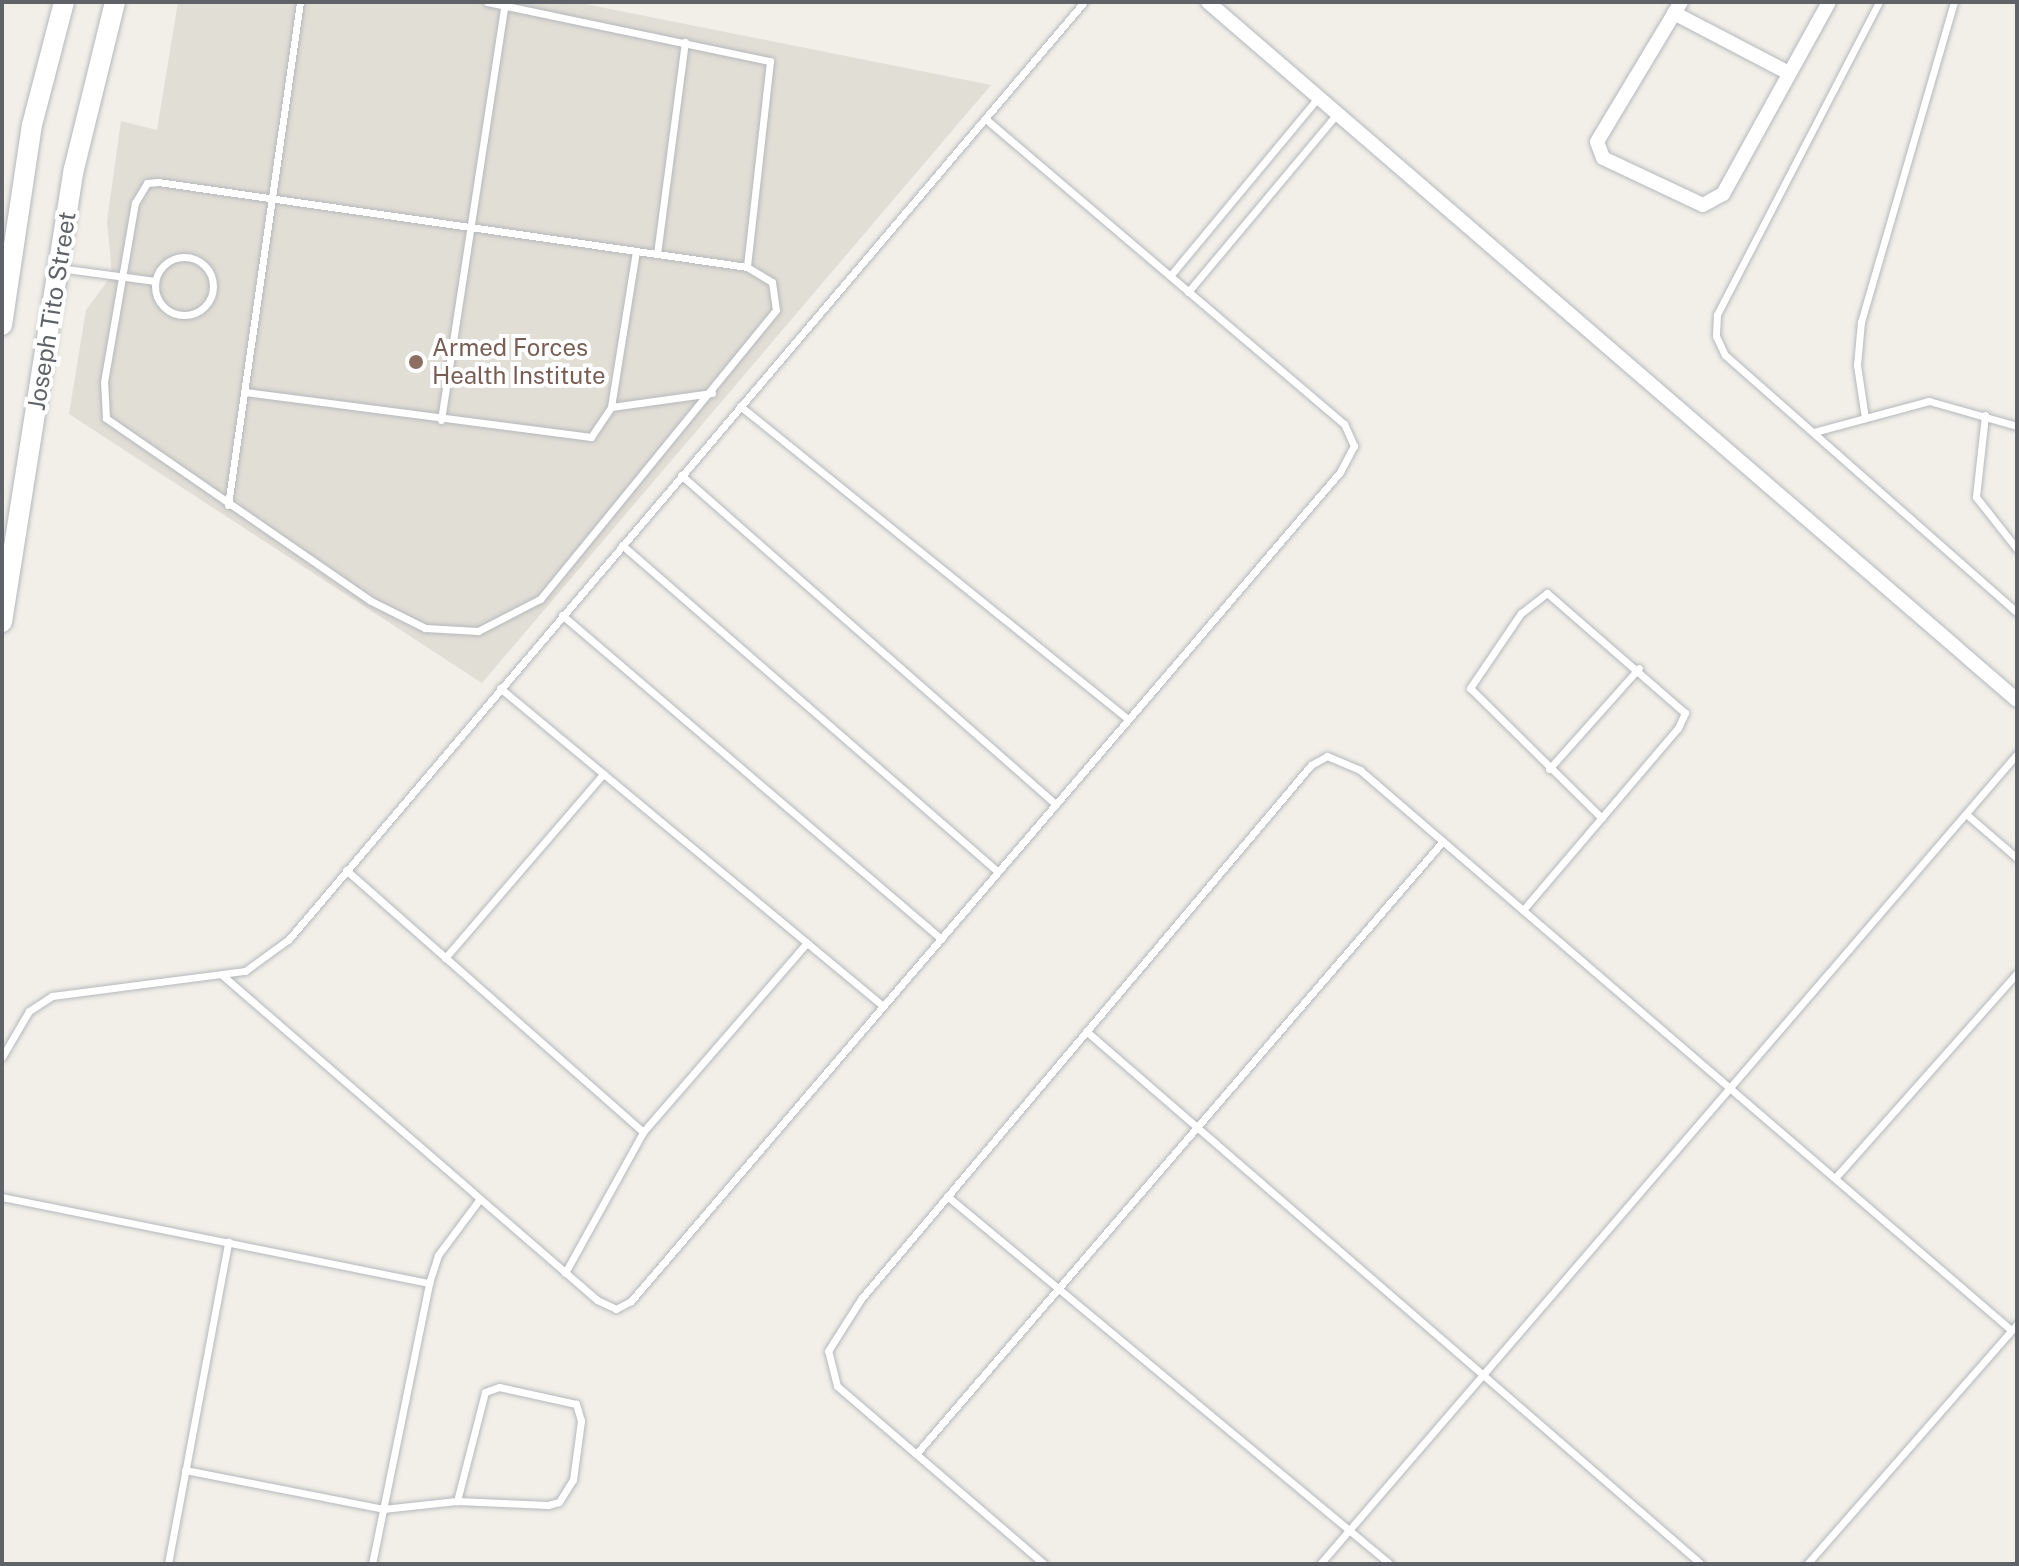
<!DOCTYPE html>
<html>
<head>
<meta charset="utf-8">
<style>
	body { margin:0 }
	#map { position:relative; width:2019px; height:1566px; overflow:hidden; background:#f1efe8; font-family:"Public Sans",sans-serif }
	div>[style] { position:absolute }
	.education>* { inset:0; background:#e1ded6 }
	.roads { filter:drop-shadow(0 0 2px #b5b8bc) drop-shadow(0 0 2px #b5b8bc) }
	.service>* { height:7px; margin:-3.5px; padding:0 3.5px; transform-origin:3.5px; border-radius:3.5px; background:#fff }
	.service>.ring { margin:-3.5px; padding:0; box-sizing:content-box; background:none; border:7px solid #fff; border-radius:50% }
	.minor>* { height:14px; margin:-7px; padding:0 7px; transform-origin:7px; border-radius:7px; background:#fff }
	.secondary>* { height:20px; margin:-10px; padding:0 10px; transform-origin:10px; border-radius:10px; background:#fff }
	.dots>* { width:22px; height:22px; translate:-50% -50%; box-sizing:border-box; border:4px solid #fff; border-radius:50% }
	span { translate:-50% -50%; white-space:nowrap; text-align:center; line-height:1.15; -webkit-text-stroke:8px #fff; paint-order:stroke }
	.street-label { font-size:24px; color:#5f6368 }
	.education-label { font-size:24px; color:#785e54 }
	.left { translate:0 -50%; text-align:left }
	.frame { position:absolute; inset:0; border:4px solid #5f6368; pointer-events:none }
</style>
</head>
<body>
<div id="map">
	<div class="education">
		<i style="clip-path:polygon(178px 2px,575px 2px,991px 85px,482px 683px,69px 414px,86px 310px,112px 275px,107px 221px,121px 121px,157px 130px)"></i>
	</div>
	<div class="roads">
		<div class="service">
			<i style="left:487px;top:2px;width:289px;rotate:11.8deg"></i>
			<i style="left:770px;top:61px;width:207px;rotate:96.4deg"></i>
			<i style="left:1879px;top:2px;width:352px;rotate:117.4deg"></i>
			<i style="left:1717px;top:315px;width:21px;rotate:93deg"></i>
			<i style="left:1716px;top:336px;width:21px;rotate:65deg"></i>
			<i style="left:1725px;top:355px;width:389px;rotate:41.4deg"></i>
			<i style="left:158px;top:182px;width:595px;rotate:8.21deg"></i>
			<i style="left:747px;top:267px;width:29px;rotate:31deg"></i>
			<i style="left:772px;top:282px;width:28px;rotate:82deg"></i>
			<i style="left:776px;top:310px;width:373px;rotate:129.2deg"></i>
			<i style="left:540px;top:599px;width:70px;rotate:152.7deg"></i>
			<i style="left:478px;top:631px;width:53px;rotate:-176.8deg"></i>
			<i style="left:425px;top:628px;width:60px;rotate:-153.4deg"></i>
			<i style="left:371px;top:601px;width:322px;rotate:-145.4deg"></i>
			<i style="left:106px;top:418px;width:36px;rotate:-93deg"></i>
			<i style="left:104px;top:382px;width:182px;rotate:-80.2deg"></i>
			<i style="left:135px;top:203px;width:23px;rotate:-59deg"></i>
			<i style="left:147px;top:183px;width:11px;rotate:-5deg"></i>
			<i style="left:657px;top:254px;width:214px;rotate:-82.5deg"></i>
			<i class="ring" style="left:155px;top:257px;width:51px;height:51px"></i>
			<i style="left:59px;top:268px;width:97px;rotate:7.7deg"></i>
			<i style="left:1170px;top:276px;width:231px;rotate:-50.3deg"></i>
			<i style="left:1188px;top:292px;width:232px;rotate:-50.1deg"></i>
			<i style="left:245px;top:392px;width:349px;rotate:7.4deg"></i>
			<i style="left:591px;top:437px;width:36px;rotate:-56deg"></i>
			<i style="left:611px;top:407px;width:158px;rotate:-80.9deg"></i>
			<i style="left:740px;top:406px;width:499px;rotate:38.9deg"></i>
			<i style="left:611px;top:407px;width:102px;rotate:-7.9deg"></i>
			<i style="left:1985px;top:415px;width:82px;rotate:96.3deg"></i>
			<i style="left:1976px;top:497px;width:66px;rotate:51.7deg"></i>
			<i style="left:1865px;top:418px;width:54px;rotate:-98.6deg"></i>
			<i style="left:1857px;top:365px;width:43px;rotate:-84.7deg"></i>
			<i style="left:1861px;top:322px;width:333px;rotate:-73.8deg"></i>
			<i style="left:441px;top:420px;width:419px;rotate:-81.3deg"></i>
			<i style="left:1814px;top:432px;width:119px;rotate:-15.1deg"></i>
			<i style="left:1929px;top:401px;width:91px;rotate:15.9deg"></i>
			<i style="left:681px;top:475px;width:499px;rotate:41.3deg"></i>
			<i style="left:228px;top:505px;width:508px;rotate:-81.85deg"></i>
			<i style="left:622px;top:545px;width:498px;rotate:41deg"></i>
			<i style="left:562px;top:615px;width:499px;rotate:40.5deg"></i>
			<i style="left:500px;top:688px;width:498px;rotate:39.7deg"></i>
			<i style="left:1549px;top:769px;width:135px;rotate:-48.3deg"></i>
			<i style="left:1966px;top:814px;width:67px;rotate:40.8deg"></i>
			<i style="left:346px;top:870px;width:396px;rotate:41.4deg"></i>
			<i style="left:1523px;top:910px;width:239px;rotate:-49.6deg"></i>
			<i style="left:1678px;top:728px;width:17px;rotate:-65deg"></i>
			<i style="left:1685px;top:713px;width:183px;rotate:-139deg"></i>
			<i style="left:1547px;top:593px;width:33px;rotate:142deg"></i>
			<i style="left:1521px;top:613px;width:91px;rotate:124.2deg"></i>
			<i style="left:1470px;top:688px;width:185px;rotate:44.6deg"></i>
			<i style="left:445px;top:958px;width:243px;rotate:-49.3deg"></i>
			<i style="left:222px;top:975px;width:496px;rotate:40.9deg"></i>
			<i style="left:597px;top:1300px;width:21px;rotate:25deg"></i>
			<i style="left:616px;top:1309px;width:17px;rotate:-28deg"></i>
			<i style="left:631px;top:1301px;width:1091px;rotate:-49.46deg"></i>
			<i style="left:1340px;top:472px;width:30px;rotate:-62deg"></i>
			<i style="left:1354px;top:446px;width:24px;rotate:-114deg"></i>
			<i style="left:1344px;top:424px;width:471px;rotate:-139.6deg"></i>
			<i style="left:1086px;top:1031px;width:814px;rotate:40.91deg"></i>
			<i style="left:2px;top:1057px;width:53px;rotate:-59.6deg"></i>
			<i style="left:29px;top:1011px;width:27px;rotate:-33deg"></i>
			<i style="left:52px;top:996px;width:195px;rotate:-7.4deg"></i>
			<i style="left:245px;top:971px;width:54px;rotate:-36deg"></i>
			<i style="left:289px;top:939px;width:1229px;rotate:-49.69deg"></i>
			<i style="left:1835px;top:1178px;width:274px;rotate:-48.4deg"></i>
			<i style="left:947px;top:1196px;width:576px;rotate:39.72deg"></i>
			<i style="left:2px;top:1197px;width:436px;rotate:11.4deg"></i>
			<i style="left:565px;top:1273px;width:161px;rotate:-61deg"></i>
			<i style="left:643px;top:1132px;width:250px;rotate:-49.1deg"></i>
			<i style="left:916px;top:1454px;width:808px;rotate:-49.31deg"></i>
			<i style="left:185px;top:1470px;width:202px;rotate:11.1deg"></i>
			<i style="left:383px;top:1509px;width:74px;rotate:-6.2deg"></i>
			<i style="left:457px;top:1501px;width:91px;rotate:2.5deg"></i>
			<i style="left:548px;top:1505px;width:11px;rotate:-15deg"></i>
			<i style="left:559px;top:1502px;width:26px;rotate:-58deg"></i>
			<i style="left:573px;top:1480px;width:60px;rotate:-82.3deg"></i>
			<i style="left:581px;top:1421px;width:18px;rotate:-106deg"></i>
			<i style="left:576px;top:1404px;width:79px;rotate:-167.6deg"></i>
			<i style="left:499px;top:1387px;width:15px;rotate:160deg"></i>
			<i style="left:485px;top:1392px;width:113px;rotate:104.4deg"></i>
			<i style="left:168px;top:1564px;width:328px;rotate:-79.4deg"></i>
			<i style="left:372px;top:1564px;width:287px;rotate:-78.5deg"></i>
			<i style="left:429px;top:1283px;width:29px;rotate:-72deg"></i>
			<i style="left:438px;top:1255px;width:69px;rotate:-53.3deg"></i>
			<i style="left:1044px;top:1564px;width:273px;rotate:-139.3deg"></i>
			<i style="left:837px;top:1386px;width:36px;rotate:-104deg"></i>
			<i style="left:828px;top:1351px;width:62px;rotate:-57.6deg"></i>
			<i style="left:861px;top:1299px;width:698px;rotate:-49.88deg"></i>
			<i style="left:1311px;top:765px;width:18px;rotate:-29deg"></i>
			<i style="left:1327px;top:756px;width:36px;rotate:23deg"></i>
			<i style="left:1360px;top:770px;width:859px;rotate:40.7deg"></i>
			<i style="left:1320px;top:1564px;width:1069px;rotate:-49.29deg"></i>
			<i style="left:1807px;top:1564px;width:319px;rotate:-48.8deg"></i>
		</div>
		<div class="minor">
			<i style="left:1208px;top:2px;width:1068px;rotate:40.79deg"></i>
			<i style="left:1681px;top:2px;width:163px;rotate:121deg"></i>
			<i style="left:1597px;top:142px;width:17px;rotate:69deg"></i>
			<i style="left:1603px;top:158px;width:110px;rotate:25.2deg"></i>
			<i style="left:1703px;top:205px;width:23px;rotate:-29deg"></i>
			<i style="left:1723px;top:194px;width:219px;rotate:-61.1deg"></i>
			<i style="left:1674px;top:13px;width:130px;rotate:27.6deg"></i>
		</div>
		<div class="secondary">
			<i style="left:2px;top:325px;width:202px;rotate:-81.5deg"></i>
			<i style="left:32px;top:125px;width:127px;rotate:-75.4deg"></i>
			<i style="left:2px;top:622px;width:459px;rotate:-81deg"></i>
			<i style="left:74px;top:169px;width:172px;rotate:-76.2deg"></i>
		</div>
	</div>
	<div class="dots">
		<i style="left:416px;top:362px;background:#8d6e63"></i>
	</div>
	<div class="street-label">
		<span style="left:52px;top:311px;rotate:-81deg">Joseph Tito Street</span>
	</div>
	<div class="education-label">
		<span class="left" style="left:432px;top:362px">Armed Forces<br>Health Institute</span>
	</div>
	<div class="frame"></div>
</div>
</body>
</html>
